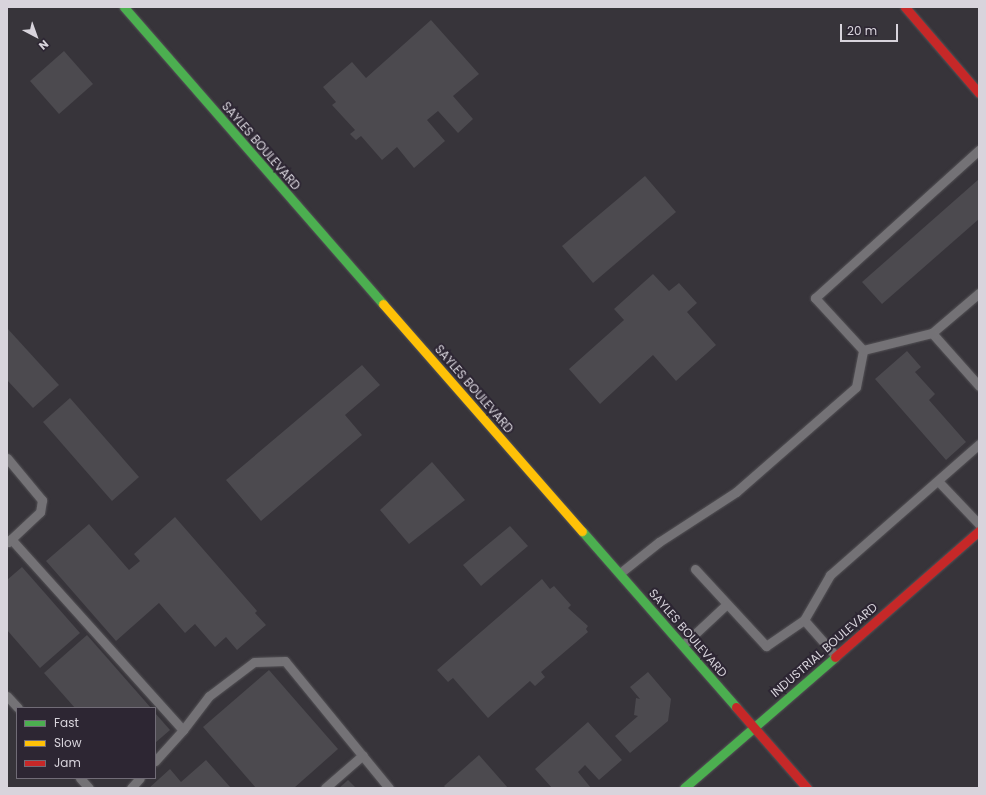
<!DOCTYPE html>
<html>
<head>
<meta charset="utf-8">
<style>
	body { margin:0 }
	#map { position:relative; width:986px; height:795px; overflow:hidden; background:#37343a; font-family:Poppins,sans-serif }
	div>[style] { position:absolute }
	.building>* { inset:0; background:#4c4a4f }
	.roads { filter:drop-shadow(0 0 1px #545256) drop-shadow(0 0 1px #545256) }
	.lane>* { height:9px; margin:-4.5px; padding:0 4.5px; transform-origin:4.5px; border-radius:4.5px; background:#747276 }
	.fast>* { height:9px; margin:-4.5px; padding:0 4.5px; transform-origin:4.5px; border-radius:4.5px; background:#4caf50 }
	.slow>* { height:9px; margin:-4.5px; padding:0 4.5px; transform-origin:4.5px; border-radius:4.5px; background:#ffc107 }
	.jam>* { height:9px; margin:-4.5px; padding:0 4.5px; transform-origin:4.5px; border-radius:4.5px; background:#c62828 }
	span { translate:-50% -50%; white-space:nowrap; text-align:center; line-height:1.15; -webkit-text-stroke:4px #2d2633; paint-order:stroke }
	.street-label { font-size:12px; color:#d8d4dc }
	.frame { position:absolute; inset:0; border:8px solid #d8d4dc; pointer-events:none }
	.legend { position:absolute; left:16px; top:707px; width:140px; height:72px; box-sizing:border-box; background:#2d2633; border:1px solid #716c77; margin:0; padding:5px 7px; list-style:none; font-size:12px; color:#d8d4dc }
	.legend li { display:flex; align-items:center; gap:8px; height:20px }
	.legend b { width:20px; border:1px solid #716c77 }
	.north { position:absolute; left:16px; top:16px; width:40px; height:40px; -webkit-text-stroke:3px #2d2633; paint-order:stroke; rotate:139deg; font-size:11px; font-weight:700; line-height:16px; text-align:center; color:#d8d4dc }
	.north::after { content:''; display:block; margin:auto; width:14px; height:18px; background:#d8d4dc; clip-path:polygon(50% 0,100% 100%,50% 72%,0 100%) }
	.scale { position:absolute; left:840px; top:24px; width:58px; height:18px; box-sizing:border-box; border:2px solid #d8d4dc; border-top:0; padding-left:5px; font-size:12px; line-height:14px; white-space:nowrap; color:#d8d4dc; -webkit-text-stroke:3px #2d2633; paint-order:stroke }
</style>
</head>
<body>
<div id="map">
	<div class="building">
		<i style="clip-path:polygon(431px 20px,479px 74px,453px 96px,473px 119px,458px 133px,438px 111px,427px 120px,445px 141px,414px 168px,397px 147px,382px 160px,361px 136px,356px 140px,350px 134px,355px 130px,332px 105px,336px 102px,323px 87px,352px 62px,366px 78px)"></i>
		<i style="clip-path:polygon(64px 51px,93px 84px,59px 114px,30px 81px)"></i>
		<i style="clip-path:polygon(645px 176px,676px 212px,593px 283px,562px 246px)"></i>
		<i style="clip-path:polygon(979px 179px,979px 219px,882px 304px,862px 282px)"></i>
		<i style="clip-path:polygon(653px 274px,669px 291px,679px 283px,697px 303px,687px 312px,716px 345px,676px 381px,653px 355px,600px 404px,569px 369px,624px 320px,614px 309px)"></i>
		<i style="clip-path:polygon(7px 328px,59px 385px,33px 408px,7px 380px)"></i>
		<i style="clip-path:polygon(907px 351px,921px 367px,915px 372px,935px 394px,929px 400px,966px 442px,946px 460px,875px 379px)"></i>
		<i style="clip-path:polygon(362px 365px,380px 385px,345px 415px,362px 435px,261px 521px,226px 480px)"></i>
		<i style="clip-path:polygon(70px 398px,139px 477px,112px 501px,43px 422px)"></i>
		<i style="clip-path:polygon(432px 462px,465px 500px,409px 544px,380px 510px)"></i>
		<i style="clip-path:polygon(175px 517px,257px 611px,255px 613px,266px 625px,237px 650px,226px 637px,215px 647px,195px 624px,185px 633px,159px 603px,116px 641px,46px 561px,89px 524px,129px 570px,140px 561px,134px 554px)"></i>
		<i style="clip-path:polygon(510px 526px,528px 546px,481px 586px,463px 565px)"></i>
		<i style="clip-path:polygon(22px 567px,80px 633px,40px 668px,7px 630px,7px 580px)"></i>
		<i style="clip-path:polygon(542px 579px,550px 589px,554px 586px,571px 605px,568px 608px,588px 626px,586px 629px,588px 632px,541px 672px,545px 677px,535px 686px,530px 681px,488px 718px,453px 678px,448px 682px,437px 670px)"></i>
		<i style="clip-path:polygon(87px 635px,151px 708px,75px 708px,44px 673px)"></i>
		<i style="clip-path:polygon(269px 670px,338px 749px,294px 788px,256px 788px,203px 727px)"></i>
		<i style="clip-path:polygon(648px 672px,671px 699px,668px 721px,630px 753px,615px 736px,638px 716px,634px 715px,636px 698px,640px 699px,630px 687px)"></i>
		<i style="clip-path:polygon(155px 713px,170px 730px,155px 743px)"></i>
		<i style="clip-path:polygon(588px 722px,622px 760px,599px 780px,585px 765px,578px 772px,591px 788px,552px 788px,535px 769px)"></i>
		<i style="clip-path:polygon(479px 755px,508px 788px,446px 788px,444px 786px)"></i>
		<i style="clip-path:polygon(206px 760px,231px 788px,149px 788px,170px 769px,181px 782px)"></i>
		<i style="clip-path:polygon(348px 780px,356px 788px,339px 788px)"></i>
	</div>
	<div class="roads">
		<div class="lane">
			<i style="left:979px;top:293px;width:62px;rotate:139.6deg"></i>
			<i style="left:932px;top:333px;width:71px;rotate:48.4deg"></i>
			<i style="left:863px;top:350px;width:71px;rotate:-132.7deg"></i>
			<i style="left:815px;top:298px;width:221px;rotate:-42.1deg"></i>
			<i style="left:7px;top:458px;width:55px;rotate:50.2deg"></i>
			<i style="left:42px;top:500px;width:12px;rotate:99deg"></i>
			<i style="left:40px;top:512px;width:44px;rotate:136.8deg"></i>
			<i style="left:938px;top:481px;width:59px;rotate:46.4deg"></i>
			<i style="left:11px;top:539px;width:257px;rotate:48deg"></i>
			<i style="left:183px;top:730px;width:42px;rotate:132.1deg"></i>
			<i style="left:695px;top:569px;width:105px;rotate:47.3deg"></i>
			<i style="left:766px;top:646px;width:46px;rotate:-34.4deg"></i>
			<i style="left:804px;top:620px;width:52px;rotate:-60deg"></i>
			<i style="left:830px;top:575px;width:198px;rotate:-41.3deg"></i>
			<i style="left:620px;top:573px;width:50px;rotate:-38.5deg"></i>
			<i style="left:659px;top:542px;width:92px;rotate:-33deg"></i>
			<i style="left:736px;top:492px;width:159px;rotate:-41.2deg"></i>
			<i style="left:856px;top:387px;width:38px;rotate:-79deg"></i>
			<i style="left:863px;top:350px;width:71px;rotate:-13.8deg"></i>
			<i style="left:804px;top:620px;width:48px;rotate:48.4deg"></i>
			<i style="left:683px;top:645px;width:60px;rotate:-43deg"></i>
			<i style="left:7px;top:696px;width:16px;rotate:47deg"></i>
			<i style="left:183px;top:730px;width:43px;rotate:-52.6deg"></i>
			<i style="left:209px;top:696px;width:56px;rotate:-37.1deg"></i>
			<i style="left:254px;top:662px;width:31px;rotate:-2deg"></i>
			<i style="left:285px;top:661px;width:164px;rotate:50.7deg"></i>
			<i style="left:80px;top:778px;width:13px;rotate:48deg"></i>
			<i style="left:131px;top:788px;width:13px;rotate:-48deg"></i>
			<i style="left:325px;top:788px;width:50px;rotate:-41deg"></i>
		</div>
		<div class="fast">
			<i style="left:124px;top:7px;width:394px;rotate:48.9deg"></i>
			<i style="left:582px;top:531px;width:234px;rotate:48.8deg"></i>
			<i style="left:684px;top:788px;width:200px;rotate:-40.9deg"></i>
		</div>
		<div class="slow">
			<i style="left:383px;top:304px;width:302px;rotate:48.8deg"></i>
		</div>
		<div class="jam">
			<i style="left:905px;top:7px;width:113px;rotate:49.3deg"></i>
			<i style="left:835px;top:657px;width:191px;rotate:-41.2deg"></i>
			<i style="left:736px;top:707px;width:108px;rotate:48.8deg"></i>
		</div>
	</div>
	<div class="street-label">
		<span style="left:261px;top:146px;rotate:49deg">SAYLES BOULEVARD</span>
		<span style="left:474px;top:389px;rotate:49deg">SAYLES BOULEVARD</span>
		<span style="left:688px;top:633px;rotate:49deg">SAYLES BOULEVARD</span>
		<span style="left:824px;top:650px;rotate:-41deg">INDUSTRIAL BOULEVARD</span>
	</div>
	<div class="frame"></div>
	<ul class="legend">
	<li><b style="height:5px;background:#4caf50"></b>Fast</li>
	<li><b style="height:5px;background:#ffc107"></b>Slow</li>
	<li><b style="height:5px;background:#c62828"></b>Jam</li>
	</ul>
	<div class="north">N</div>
	<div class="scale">20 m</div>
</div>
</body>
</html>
